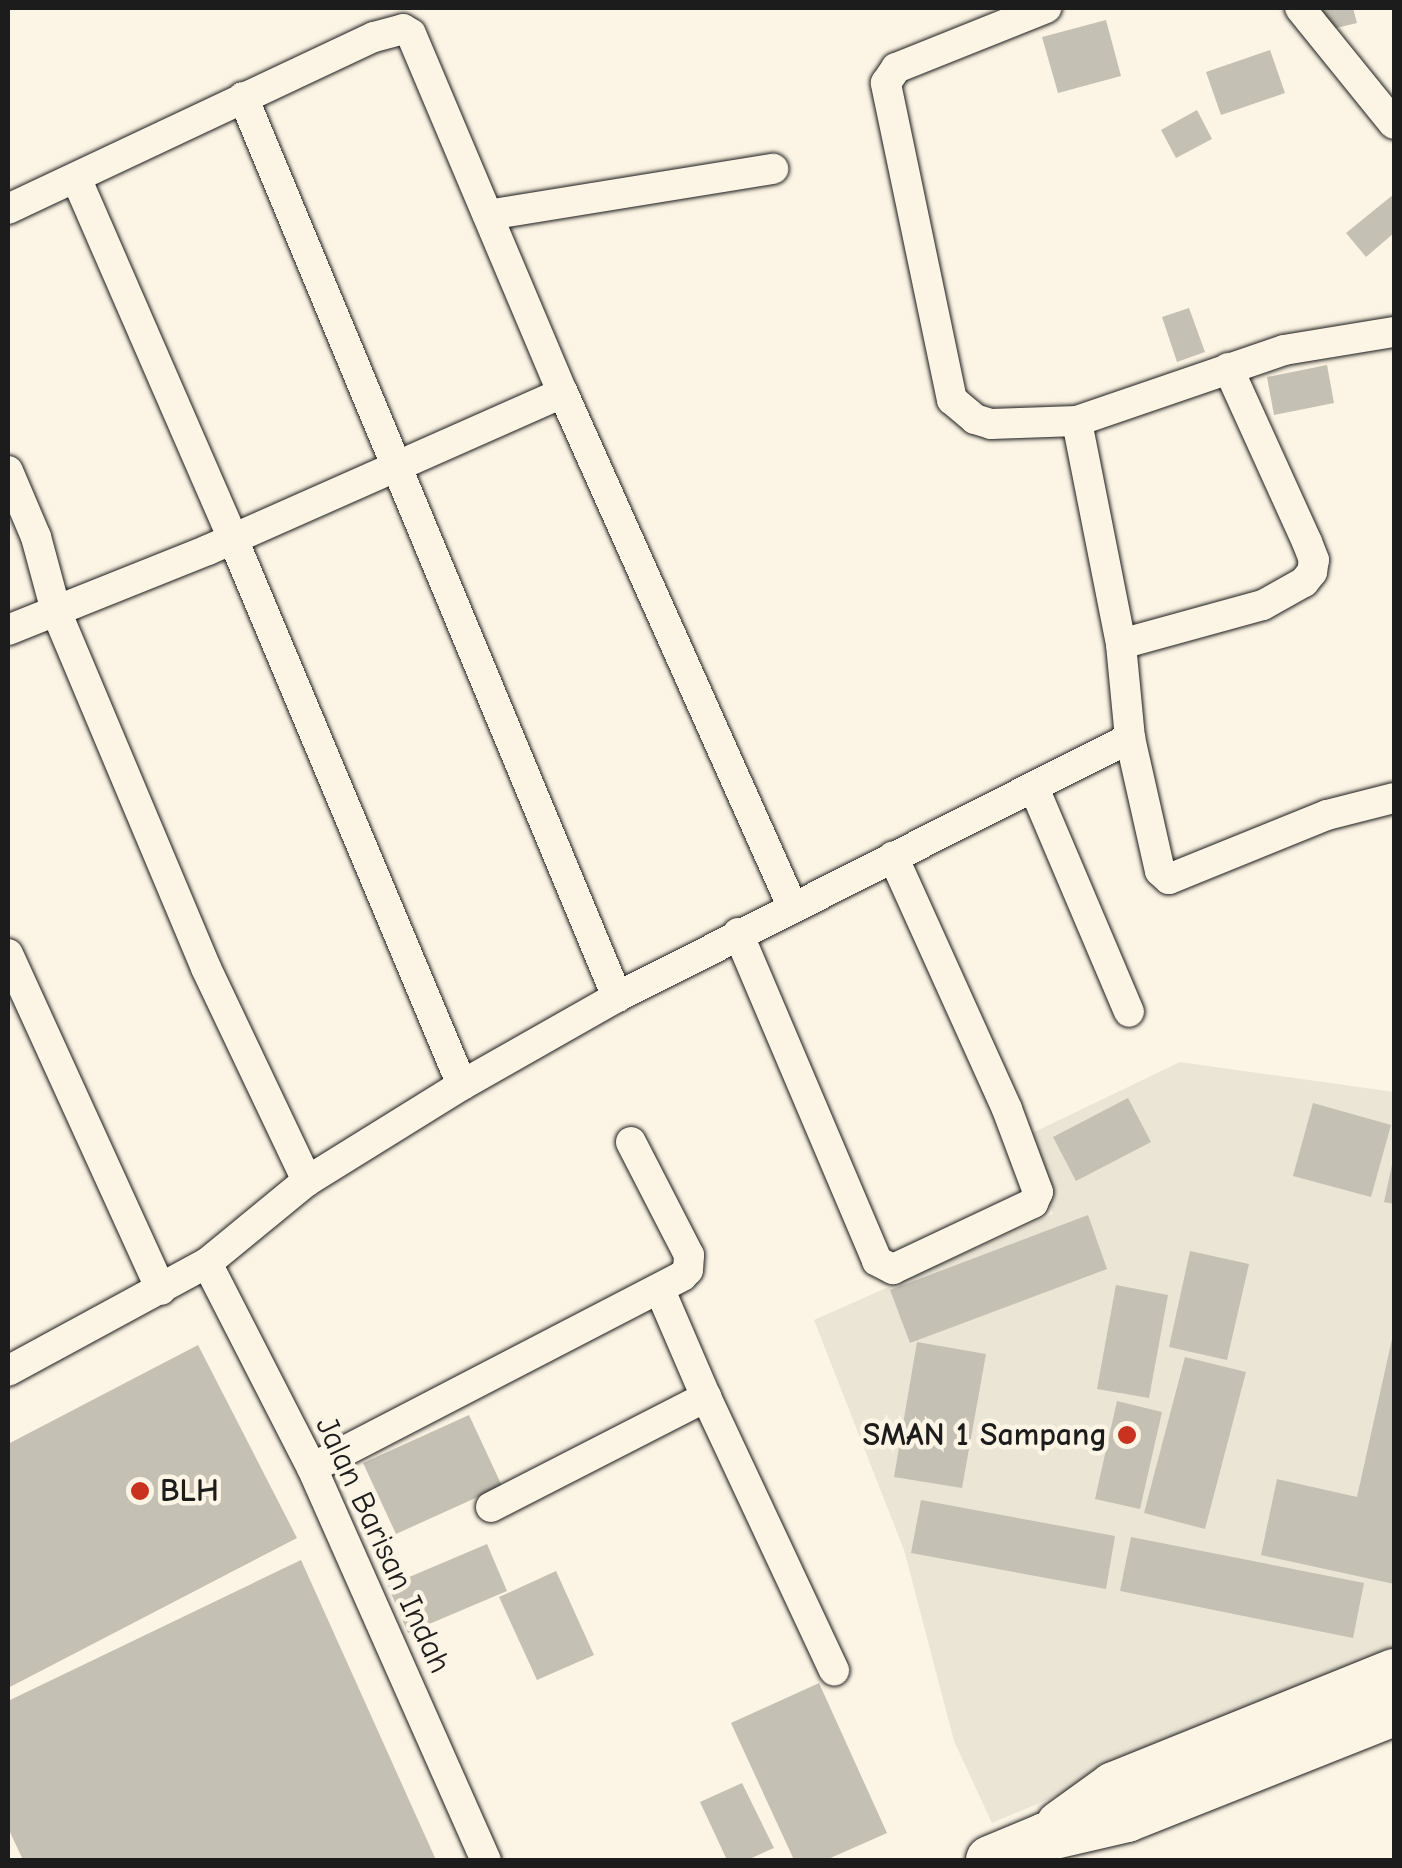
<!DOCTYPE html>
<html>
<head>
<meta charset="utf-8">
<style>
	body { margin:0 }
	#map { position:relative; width:1402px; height:1868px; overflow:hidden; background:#fcf5e5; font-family:"Comic Neue",sans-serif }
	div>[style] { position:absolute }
	.built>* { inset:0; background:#ebe5d6 }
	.building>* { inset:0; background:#c4c0b3 }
	.roads { filter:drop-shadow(0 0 2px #1c1c1c) drop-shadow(0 0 2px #1c1c1c) }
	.street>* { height:30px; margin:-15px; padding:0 15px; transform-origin:15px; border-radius:15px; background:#fcf5e5 }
	.primary>* { height:48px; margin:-24px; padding:0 24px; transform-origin:24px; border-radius:24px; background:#fcf5e5 }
	.dots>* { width:28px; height:28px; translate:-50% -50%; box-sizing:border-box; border:5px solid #fcf5e5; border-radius:50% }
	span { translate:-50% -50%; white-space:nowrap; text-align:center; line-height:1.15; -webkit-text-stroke:9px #fcf5e5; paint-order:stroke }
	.poi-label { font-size:32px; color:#1c1c1c; font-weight:700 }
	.right { translate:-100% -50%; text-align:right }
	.left { translate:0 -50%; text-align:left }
	.street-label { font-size:32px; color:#1c1c1c }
	.frame { position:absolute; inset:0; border:10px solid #1c1c1c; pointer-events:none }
</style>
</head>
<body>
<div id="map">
	<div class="built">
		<i style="clip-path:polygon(1180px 1062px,1394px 1092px,1394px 1654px,992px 1823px,954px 1741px,904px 1550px,814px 1320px,1053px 1214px,1026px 1136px)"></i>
	</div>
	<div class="building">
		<i style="clip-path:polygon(1318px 8px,1353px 8px,1357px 23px,1324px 31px)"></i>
		<i style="clip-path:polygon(1106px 20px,1121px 76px,1058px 93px,1042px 37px)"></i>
		<i style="clip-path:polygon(1270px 50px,1285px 93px,1221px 115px,1206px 72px)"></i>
		<i style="clip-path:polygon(1197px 110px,1212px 139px,1176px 158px,1161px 130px)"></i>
		<i style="clip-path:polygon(1394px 194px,1394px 233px,1366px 257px,1346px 233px)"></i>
		<i style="clip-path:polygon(1189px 308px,1205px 352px,1177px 362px,1162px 317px)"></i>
		<i style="clip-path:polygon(1327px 365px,1334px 403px,1274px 415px,1267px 377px)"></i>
		<i style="clip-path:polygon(1128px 1098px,1151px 1142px,1076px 1181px,1053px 1137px)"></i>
		<i style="clip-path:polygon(1313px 1103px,1391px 1125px,1371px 1197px,1293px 1176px)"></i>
		<i style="clip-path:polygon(1393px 1160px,1394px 1160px,1394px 1204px,1384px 1202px)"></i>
		<i style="clip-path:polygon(1088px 1215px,1107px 1269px,910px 1343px,890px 1290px)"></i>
		<i style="clip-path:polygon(1190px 1251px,1249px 1264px,1227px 1360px,1169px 1347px)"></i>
		<i style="clip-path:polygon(1116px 1285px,1168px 1295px,1149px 1398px,1097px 1389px)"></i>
		<i style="clip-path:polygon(1394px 1330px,1394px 1584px,1261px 1555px,1277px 1479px,1357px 1497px)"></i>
		<i style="clip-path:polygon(917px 1342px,986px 1354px,962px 1488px,894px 1477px)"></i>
		<i style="clip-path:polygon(198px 1345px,297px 1538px,8px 1688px,8px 1444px)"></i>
		<i style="clip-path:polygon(1185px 1357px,1246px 1372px,1205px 1529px,1144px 1513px)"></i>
		<i style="clip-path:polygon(1117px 1401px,1162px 1412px,1140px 1509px,1095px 1499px)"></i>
		<i style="clip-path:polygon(469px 1415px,502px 1486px,396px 1534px,363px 1463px)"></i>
		<i style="clip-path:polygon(921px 1500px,1115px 1536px,1106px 1589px,911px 1553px)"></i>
		<i style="clip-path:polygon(1131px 1537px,1364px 1583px,1353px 1638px,1120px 1591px)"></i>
		<i style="clip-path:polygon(487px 1544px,507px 1591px,408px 1633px,388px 1586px)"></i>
		<i style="clip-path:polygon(301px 1560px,436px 1860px,23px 1860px,8px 1828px,8px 1701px)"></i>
		<i style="clip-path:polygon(556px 1571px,594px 1655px,537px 1680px,499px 1597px)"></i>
		<i style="clip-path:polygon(819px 1683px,887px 1833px,826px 1860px,794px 1860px,731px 1723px)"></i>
		<i style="clip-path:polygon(742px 1783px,774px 1848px,747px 1860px,727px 1860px,700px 1802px)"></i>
	</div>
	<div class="roads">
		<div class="street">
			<i style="left:1300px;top:8px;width:149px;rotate:51deg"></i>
			<i style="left:243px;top:97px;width:975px;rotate:67.43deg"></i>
			<i style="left:77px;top:180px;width:391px;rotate:66.5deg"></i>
			<i style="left:233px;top:539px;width:592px;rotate:67.25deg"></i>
			<i style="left:8px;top:209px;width:404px;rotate:-25.2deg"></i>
			<i style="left:374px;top:37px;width:30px;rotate:-15deg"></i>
			<i style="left:403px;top:29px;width:9px;rotate:32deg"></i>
			<i style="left:411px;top:34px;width:390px;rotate:67.1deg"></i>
			<i style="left:563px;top:393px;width:564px;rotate:65.93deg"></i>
			<i style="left:488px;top:215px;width:289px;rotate:-9.2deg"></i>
			<i style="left:1077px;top:421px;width:219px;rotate:-18.9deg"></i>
			<i style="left:1284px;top:350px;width:111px;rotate:-9.3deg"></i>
			<i style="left:8px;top:471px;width:72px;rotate:67deg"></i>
			<i style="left:36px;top:537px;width:77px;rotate:74.9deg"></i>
			<i style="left:56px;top:611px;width:387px;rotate:67.2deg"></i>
			<i style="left:206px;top:968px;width:236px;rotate:64.6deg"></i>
			<i style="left:8px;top:630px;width:215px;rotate:-21.8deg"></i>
			<i style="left:208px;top:550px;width:388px;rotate:-23.9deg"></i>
			<i style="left:1121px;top:644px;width:147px;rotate:-15.4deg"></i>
			<i style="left:1263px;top:605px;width:47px;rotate:-29.3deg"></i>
			<i style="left:1304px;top:582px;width:13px;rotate:-51deg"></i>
			<i style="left:1312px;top:572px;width:12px;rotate:-81deg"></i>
			<i style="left:1314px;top:560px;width:19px;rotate:-111deg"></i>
			<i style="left:1307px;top:542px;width:191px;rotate:-114.4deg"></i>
			<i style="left:1130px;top:738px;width:136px;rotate:77.3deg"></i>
			<i style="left:1160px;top:871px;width:12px;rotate:42deg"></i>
			<i style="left:1169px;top:879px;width:170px;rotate:-22.1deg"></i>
			<i style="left:1327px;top:815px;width:69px;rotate:-14.2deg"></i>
			<i style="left:1034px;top:788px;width:243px;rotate:67deg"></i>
			<i style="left:738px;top:933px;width:356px;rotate:67deg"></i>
			<i style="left:877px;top:1261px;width:18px;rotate:27deg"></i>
			<i style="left:893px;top:1269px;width:155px;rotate:-25.2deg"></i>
			<i style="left:1033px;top:1203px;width:12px;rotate:-66deg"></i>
			<i style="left:1038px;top:1192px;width:89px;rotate:-110.5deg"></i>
			<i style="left:1007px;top:1109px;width:277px;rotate:-114.3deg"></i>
			<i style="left:8px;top:954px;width:369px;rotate:65.5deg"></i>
			<i style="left:207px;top:1263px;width:230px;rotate:62.9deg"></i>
			<i style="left:312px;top:1468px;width:429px;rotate:66.1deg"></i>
			<i style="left:8px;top:1371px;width:226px;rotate:-28.5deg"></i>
			<i style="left:207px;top:1263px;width:129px;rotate:-39.4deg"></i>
			<i style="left:307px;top:1181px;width:182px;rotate:-31.8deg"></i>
			<i style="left:462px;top:1085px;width:178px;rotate:-29.6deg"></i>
			<i style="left:617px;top:997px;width:575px;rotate:-26.79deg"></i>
			<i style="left:1130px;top:738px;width:94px;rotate:-95.5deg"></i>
			<i style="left:1121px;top:644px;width:227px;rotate:-101.2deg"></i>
			<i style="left:1077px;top:421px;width:86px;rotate:178deg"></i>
			<i style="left:991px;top:424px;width:17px;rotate:-163deg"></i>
			<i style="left:975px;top:419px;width:30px;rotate:-140deg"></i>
			<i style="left:952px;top:400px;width:324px;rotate:-101.8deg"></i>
			<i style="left:886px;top:83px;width:18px;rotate:-56deg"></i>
			<i style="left:896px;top:68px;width:162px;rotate:-21.8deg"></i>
			<i style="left:706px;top:1397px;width:302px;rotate:64.9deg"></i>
			<i style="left:312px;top:1468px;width:417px;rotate:-27.4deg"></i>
			<i style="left:682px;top:1276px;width:8px;rotate:-45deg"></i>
			<i style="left:688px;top:1270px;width:15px;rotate:-86deg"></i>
			<i style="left:689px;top:1255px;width:127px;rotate:-117.2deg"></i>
			<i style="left:491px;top:1507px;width:242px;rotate:-27.1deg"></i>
			<i style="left:706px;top:1397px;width:116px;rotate:-113.3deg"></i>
		</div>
		<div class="primary">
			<i style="left:1060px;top:1825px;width:67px;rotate:-35.8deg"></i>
			<i style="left:1114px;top:1786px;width:302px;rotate:-22deg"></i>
			<i style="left:990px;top:1860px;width:60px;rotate:-22.7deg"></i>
			<i style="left:1045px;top:1837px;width:84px;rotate:-13deg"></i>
			<i style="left:1127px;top:1818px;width:287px;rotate:-21.7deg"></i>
		</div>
	</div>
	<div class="dots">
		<i style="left:1127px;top:1435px;background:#c8321e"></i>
		<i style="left:140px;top:1491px;background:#c8321e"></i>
	</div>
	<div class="poi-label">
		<span class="right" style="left:1107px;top:1435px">SMAN 1 Sampang</span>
		<span class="left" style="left:160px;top:1491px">BLH</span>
	</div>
	<div class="street-label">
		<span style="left:383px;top:1545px;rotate:65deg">Jalan Barisan Indah</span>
	</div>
	<div class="frame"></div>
</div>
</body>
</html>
